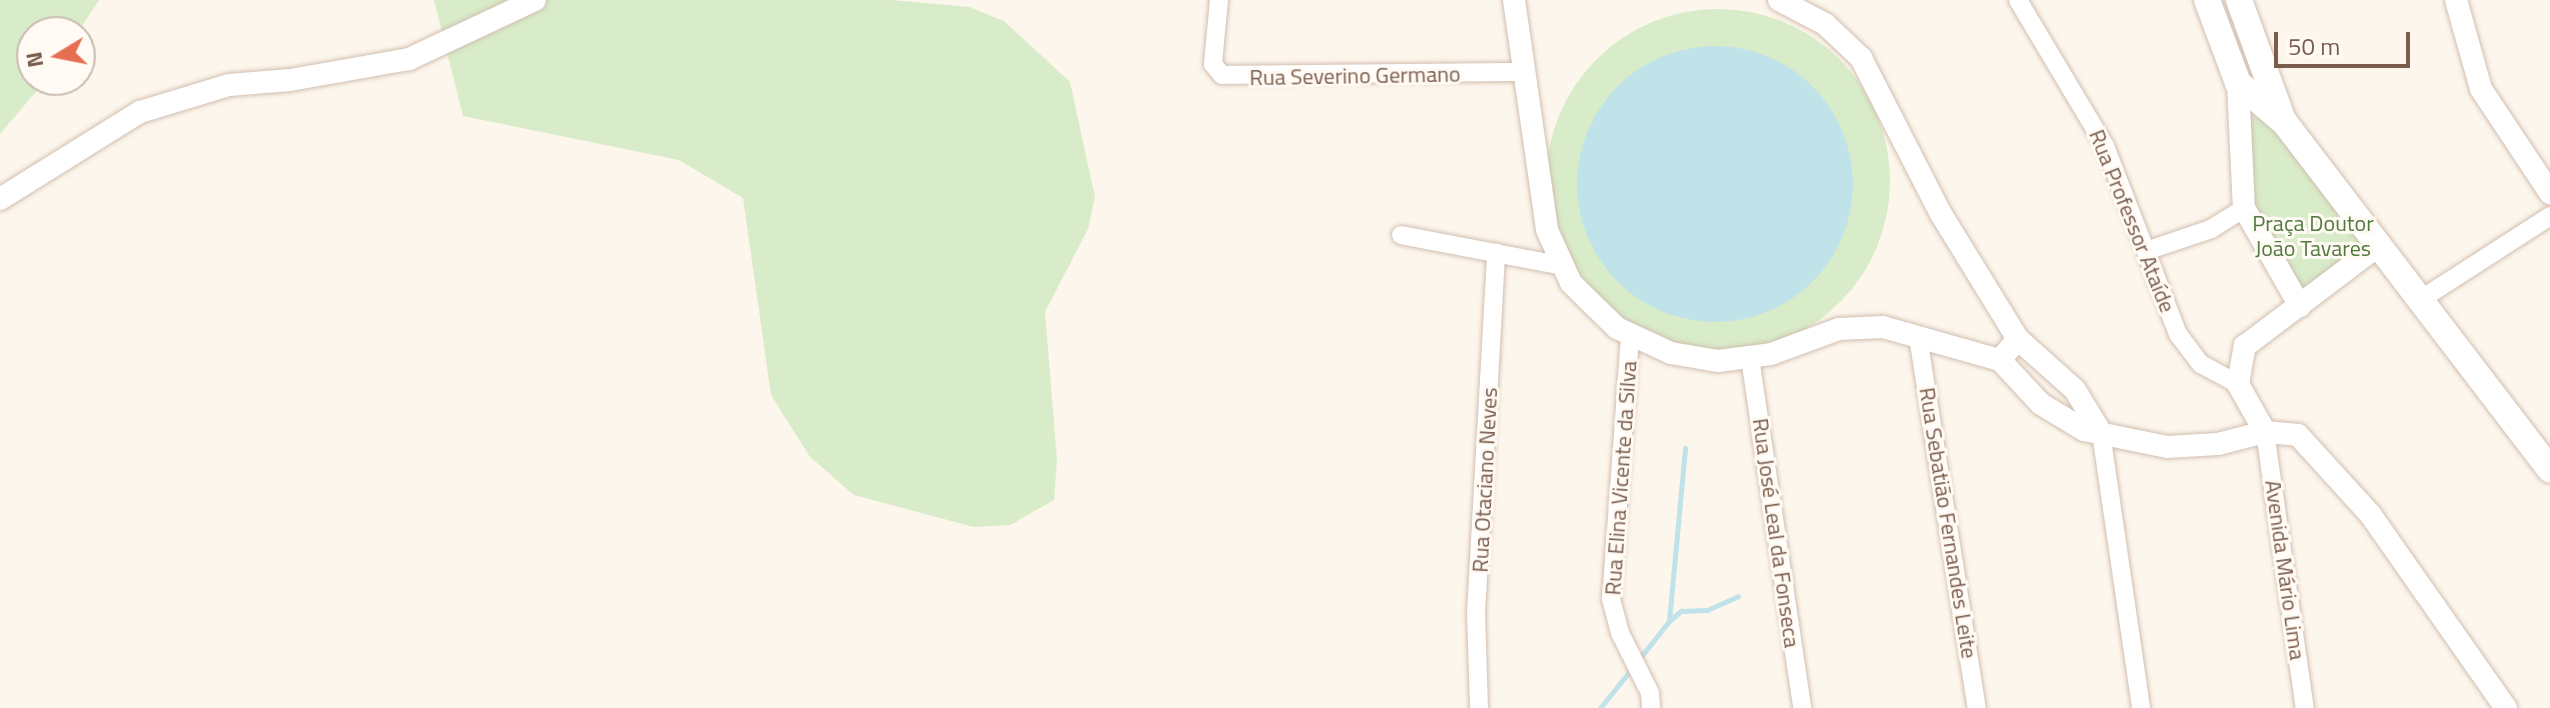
<!DOCTYPE html>
<html>
<head>
<meta charset="utf-8">
<style>
	body { margin:0 }
	#map { position:relative; width:2550px; height:708px; overflow:hidden; background:#fdf6ec; font-family:"Titillium Web",sans-serif }
	div>[style] { position:absolute }
	.green>* { inset:0; background:#d8ecc9 }
	.round { border-radius:50% }
	.water>* { inset:0; background:#bfe3e8 }
	.stream>* { height:5px; margin:-2.5px; padding:0 2.5px; transform-origin:2.5px; border-radius:2.5px; background:#bfe3e8 }
	.roads { filter:drop-shadow(0 0 2px #d1beb0) drop-shadow(0 0 2px #d1beb0) }
	.minor>* { height:18px; margin:-9px; padding:0 9px; transform-origin:9px; border-radius:9px; background:#fff }
	.tertiary>* { height:22px; margin:-11px; padding:0 11px; transform-origin:11px; border-radius:11px; background:#fff }
	.secondary>* { height:26px; margin:-13px; padding:0 13px; transform-origin:13px; border-radius:13px; background:#fff }
	span { translate:-50% -50%; white-space:nowrap; text-align:center; line-height:1.15; -webkit-text-stroke:6px #fffaf3; paint-order:stroke }
	.street-label { font-size:22px; color:#7a5c4d }
	.park-label { font-size:22px; color:#537a41 }
	.north { position:absolute; left:16px; top:16px; width:80px; height:80px; box-sizing:border-box; background:#fffaf3; border:2px solid #cabbb1; border-radius:50%; rotate:260deg; font-size:22px; font-weight:700; line-height:32px; text-align:center; color:#7a5c4d }
	.north::after { content:''; display:block; margin:auto; width:28px; height:36px; background:#e76f51; clip-path:polygon(50% 0,100% 100%,50% 72%,0 100%) }
	.scale { position:absolute; left:2274px; top:32px; width:136px; height:36px; box-sizing:border-box; border:4px solid #7a5c4d; border-top:0; padding-left:10px; font-size:24px; line-height:28px; white-space:nowrap; color:#7a5c4d; -webkit-text-stroke:6px #fffaf3; paint-order:stroke }
</style>
</head>
<body>
<div id="map">
	<div class="green">
		<i style="clip-path:polygon(0 0,99px 0,78px 32px,32px 32px,32px 80px,46px 80px,0 134px)"></i>
		<i style="clip-path:polygon(434px 0,892px 0,969px 7px,1004px 21px,1070px 82px,1095px 197px,1088px 229px,1045px 312px,1057px 460px,1054px 500px,1010px 525px,974px 527px,854px 495px,810px 457px,771px 395px,743px 198px,679px 160px,463px 116px)"></i>
		<i class="round" style="left:1546px;top:9px;width:344px;height:344px"></i>
		<i style="clip-path:polygon(2266px 114px,2379px 245px,2300px 306px,2252px 223px,2246px 120px)"></i>
	</div>
	<div class="water">
		<i class="round" style="left:1577px;top:46px;width:276px;height:276px"></i>
	</div>
	<div class="stream">
		<i style="left:1669px;top:621px;width:16px;rotate:-40deg"></i>
		<i style="left:1681px;top:611px;width:26px;rotate:-2deg"></i>
		<i style="left:1707px;top:610px;width:34px;rotate:-24deg"></i>
		<i style="left:1639px;top:659px;width:48px;rotate:-51.7deg"></i>
		<i style="left:1669px;top:621px;width:174px;rotate:-84.7deg"></i>
		<i style="left:1600px;top:708px;width:53px;rotate:-51.2deg"></i>
	</div>
	<div class="roads">
		<div class="minor">
			<i style="left:1219px;top:0;width:64px;rotate:95.4deg"></i>
			<i style="left:1213px;top:64px;width:14px;rotate:51deg"></i>
			<i style="left:1222px;top:75px;width:303px;rotate:-0.6deg"></i>
			<i style="left:2018px;top:0;width:170px;rotate:59.2deg"></i>
			<i style="left:2105px;top:146px;width:202px;rotate:68.8deg"></i>
			<i style="left:2178px;top:334px;width:38px;rotate:53deg"></i>
			<i style="left:2201px;top:364px;width:42px;rotate:28.4deg"></i>
			<i style="left:1401px;top:235px;width:161px;rotate:10.8deg"></i>
			<i style="left:2146px;top:251px;width:69px;rotate:-18.7deg"></i>
			<i style="left:2211px;top:229px;width:39px;rotate:-32deg"></i>
			<i style="left:2423px;top:298px;width:151px;rotate:-32.8deg"></i>
			<i style="left:1630px;top:336px;width:264px;rotate:94.1deg"></i>
			<i style="left:1611px;top:599px;width:35px;rotate:75deg"></i>
			<i style="left:1620px;top:633px;width:67px;rotate:63.4deg"></i>
			<i style="left:1650px;top:693px;width:15px;rotate:86deg"></i>
			<i style="left:1918px;top:337px;width:376px;rotate:81deg"></i>
			<i style="left:1750px;top:358px;width:354px;rotate:81.5deg"></i>
			<i style="left:2265px;top:432px;width:279px;rotate:81.8deg"></i>
			<i style="left:2101px;top:433px;width:278px;rotate:81.7deg"></i>
			<i style="left:1479px;top:708px;width:95px;rotate:-91.8deg"></i>
			<i style="left:1476px;top:613px;width:361px;rotate:-86.8deg"></i>
		</div>
		<div class="tertiary">
			<i style="left:1514px;top:0;width:232px;rotate:81.8deg"></i>
			<i style="left:1547px;top:230px;width:58px;rotate:65.6deg"></i>
			<i style="left:1571px;top:283px;width:64px;rotate:44.4deg"></i>
			<i style="left:1617px;top:328px;width:60px;rotate:24.8deg"></i>
			<i style="left:1671px;top:353px;width:48px;rotate:9.7deg"></i>
			<i style="left:1718px;top:361px;width:53px;rotate:-7.5deg"></i>
			<i style="left:1771px;top:354px;width:72px;rotate:-20.2deg"></i>
			<i style="left:1839px;top:329px;width:44px;rotate:-2.6deg"></i>
			<i style="left:1883px;top:327px;width:122px;rotate:15.8deg"></i>
			<i style="left:2000px;top:360px;width:60px;rotate:47deg"></i>
			<i style="left:2041px;top:404px;width:50px;rotate:31.2deg"></i>
			<i style="left:2084px;top:430px;width:85px;rotate:11.6deg"></i>
			<i style="left:2167px;top:447px;width:51px;rotate:-3.4deg"></i>
			<i style="left:2218px;top:444px;width:49px;rotate:-14.3deg"></i>
			<i style="left:2265px;top:432px;width:33px;rotate:5deg"></i>
			<i style="left:2298px;top:435px;width:107px;rotate:47.7deg"></i>
			<i style="left:2370px;top:514px;width:237px;rotate:55deg"></i>
			<i style="left:1779px;top:0;width:52px;rotate:27.6deg"></i>
			<i style="left:1825px;top:24px;width:50px;rotate:43.4deg"></i>
			<i style="left:1861px;top:58px;width:175px;rotate:62.9deg"></i>
			<i style="left:1941px;top:214px;width:147px;rotate:58.4deg"></i>
			<i style="left:2018px;top:339px;width:28px;rotate:131deg"></i>
			<i style="left:2456px;top:0;width:92px;rotate:74.3deg"></i>
			<i style="left:2481px;top:89px;width:125px;rotate:56.4deg"></i>
			<i style="left:2238px;top:83px;width:125px;rotate:87.3deg"></i>
			<i style="left:2244px;top:208px;width:113px;rotate:60.3deg"></i>
			<i style="left:0;top:199px;width:165px;rotate:-31.9deg"></i>
			<i style="left:140px;top:112px;width:93px;rotate:-16.9deg"></i>
			<i style="left:229px;top:85px;width:61px;rotate:-4.7deg"></i>
			<i style="left:290px;top:80px;width:121px;rotate:-10deg"></i>
			<i style="left:409px;top:59px;width:139px;rotate:-25.1deg"></i>
			<i style="left:2018px;top:339px;width:76px;rotate:41.8deg"></i>
			<i style="left:2075px;top:390px;width:50px;rotate:58.8deg"></i>
			<i style="left:2265px;top:432px;width:55px;rotate:-119.4deg"></i>
			<i style="left:2238px;top:384px;width:39px;rotate:-80deg"></i>
			<i style="left:2245px;top:346px;width:168px;rotate:-37deg"></i>
		</div>
		<div class="secondary">
			<i style="left:2207px;top:0;width:89px;rotate:69.5deg"></i>
			<i style="left:2238px;top:83px;width:62px;rotate:40.4deg"></i>
			<i style="left:2285px;top:123px;width:436px;rotate:52.6deg"></i>
			<i style="left:2239px;top:0;width:128px;rotate:69.9deg"></i>
		</div>
	</div>
	<div class="street-label">
		<span style="left:1355px;top:76px;rotate:-1deg">Rua Severino Germano</span>
		<span style="left:2132px;top:221px;rotate:68deg">Rua Professor Ataíde</span>
		<span style="left:1621px;top:478px;rotate:-86deg">Rua Elina Vicente da Silva</span>
		<span style="left:1485px;top:480px;rotate:-87deg">Rua Otaciano Neves</span>
		<span style="left:1948px;top:523px;rotate:81deg">Rua Sebatião Fernandes Leite</span>
		<span style="left:1776px;top:533px;rotate:82deg">Rua José Leal da Fonseca</span>
		<span style="left:2285px;top:570px;rotate:82deg">Avenida Mário Lima</span>
	</div>
	<div class="park-label">
		<span style="left:2313px;top:236px">Praça Doutor<br>João Tavares</span>
	</div>
	<div class="north">N</div>
	<div class="scale">50 m</div>
</div>
</body>
</html>
